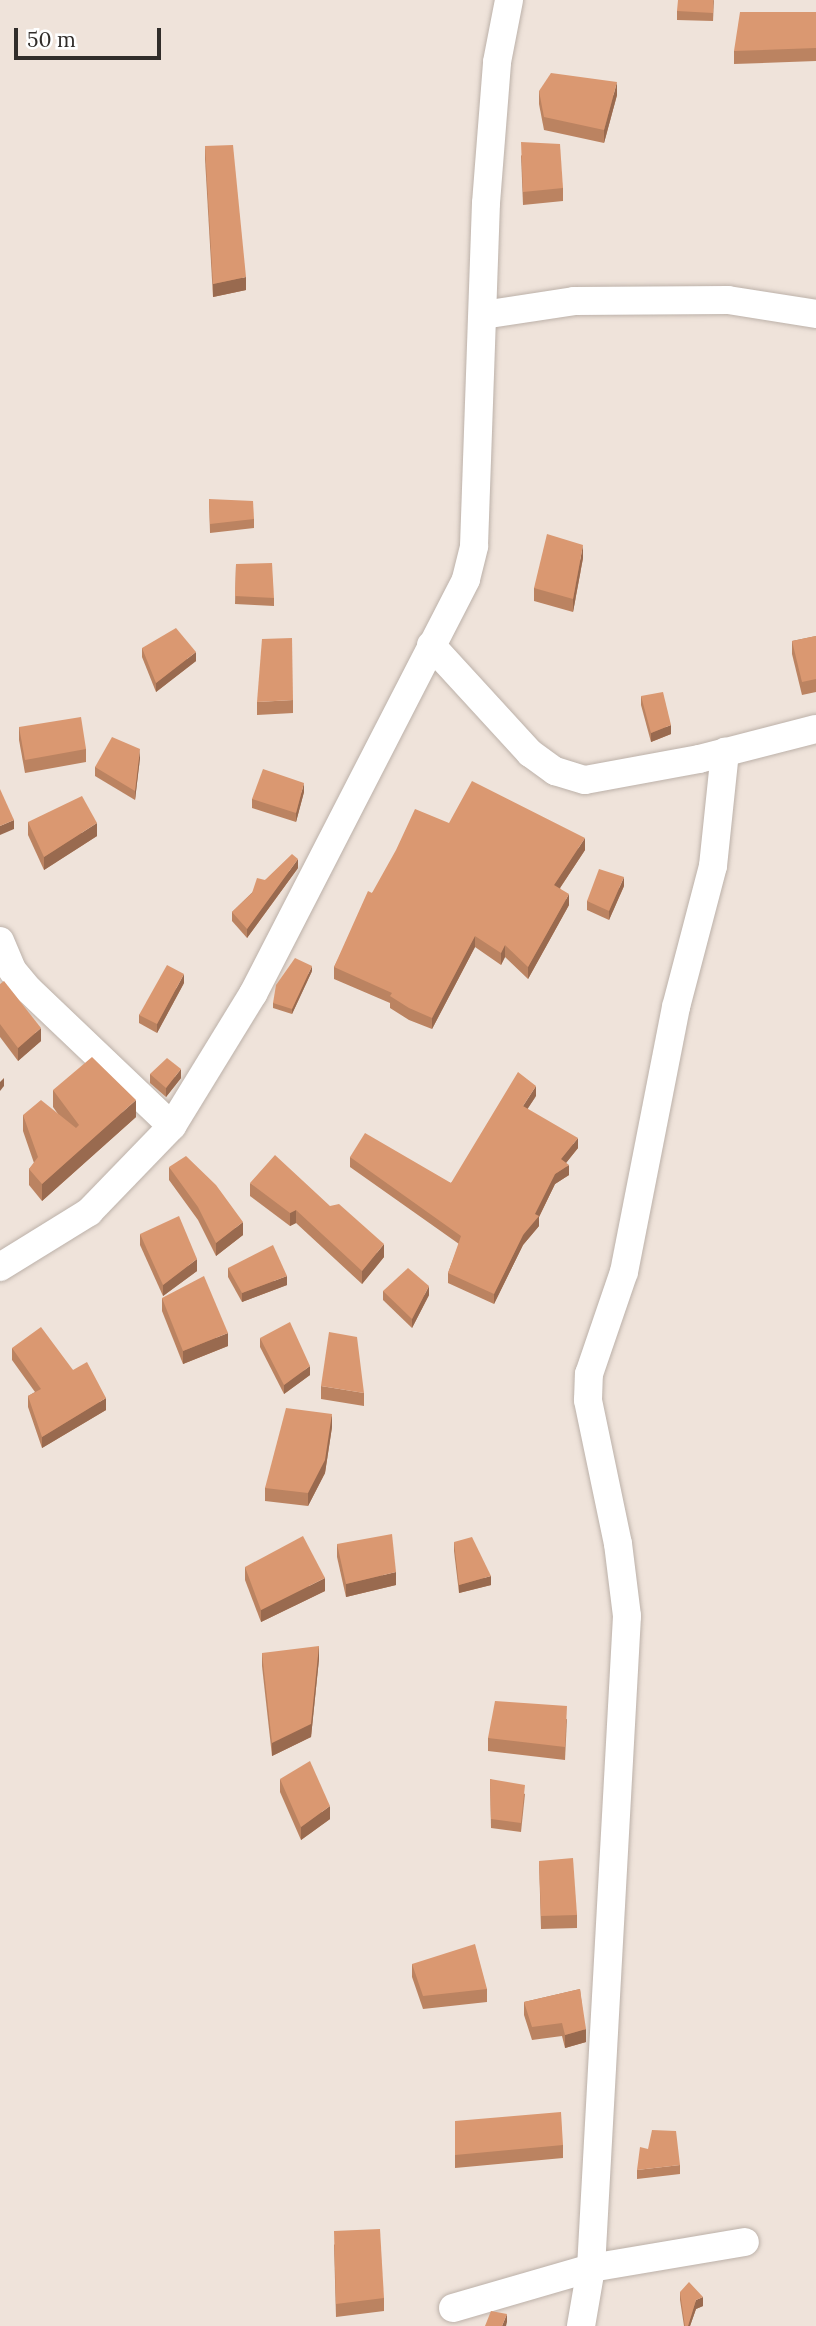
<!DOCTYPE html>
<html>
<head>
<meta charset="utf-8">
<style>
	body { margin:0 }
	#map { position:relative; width:816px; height:2326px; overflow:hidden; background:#efe3da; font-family:Lora,serif }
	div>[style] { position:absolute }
	.roads { filter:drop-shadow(0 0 2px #bcb1a9) drop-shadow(0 0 2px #bcb1a9) }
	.minor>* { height:28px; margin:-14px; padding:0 14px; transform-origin:14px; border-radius:14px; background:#fff }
	.wall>* { inset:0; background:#bb8361 }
	.shaded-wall>* { inset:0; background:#996a4f }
	.building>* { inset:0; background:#da9871 }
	span { translate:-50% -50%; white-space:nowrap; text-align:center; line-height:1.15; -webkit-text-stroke:6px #fff; paint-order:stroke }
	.scale { position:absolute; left:14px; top:28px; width:147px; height:32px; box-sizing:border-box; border:4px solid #312d2a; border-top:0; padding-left:9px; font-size:21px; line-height:24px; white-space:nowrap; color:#312d2a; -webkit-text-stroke:5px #fff; paint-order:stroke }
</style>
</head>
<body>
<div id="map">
	<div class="roads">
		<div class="minor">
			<i style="left:483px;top:315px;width:92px;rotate:-8.7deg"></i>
			<i style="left:574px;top:301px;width:154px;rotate:-0.4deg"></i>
			<i style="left:728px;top:300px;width:89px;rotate:9deg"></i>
			<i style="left:431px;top:645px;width:147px;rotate:47.5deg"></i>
			<i style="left:530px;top:753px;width:31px;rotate:36deg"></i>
			<i style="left:555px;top:771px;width:31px;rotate:17deg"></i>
			<i style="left:585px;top:780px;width:116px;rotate:-10.4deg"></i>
			<i style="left:699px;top:759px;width:121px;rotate:-14.4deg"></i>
			<i style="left:0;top:941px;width:33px;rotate:67deg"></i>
			<i style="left:13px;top:971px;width:25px;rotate:50deg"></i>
			<i style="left:29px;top:990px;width:197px;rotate:43.6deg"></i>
			<i style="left:0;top:1267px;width:105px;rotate:-31.7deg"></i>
			<i style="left:89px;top:1212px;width:120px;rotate:-46deg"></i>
			<i style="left:172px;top:1126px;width:155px;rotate:-58.5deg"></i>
			<i style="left:253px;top:994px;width:466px;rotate:-62.8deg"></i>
			<i style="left:466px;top:579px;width:34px;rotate:-76deg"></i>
			<i style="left:474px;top:546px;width:343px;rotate:-88deg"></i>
			<i style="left:486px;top:203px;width:141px;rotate:-85.5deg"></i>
			<i style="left:497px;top:62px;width:63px;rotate:-79deg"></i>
			<i style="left:453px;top:2308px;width:144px;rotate:-16.2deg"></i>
			<i style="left:591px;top:2268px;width:156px;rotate:-9.6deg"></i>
			<i style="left:581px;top:2326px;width:59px;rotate:-80.2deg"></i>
			<i style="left:591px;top:2268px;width:653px;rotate:-86.84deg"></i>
			<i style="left:627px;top:1616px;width:73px;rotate:-97.1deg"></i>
			<i style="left:618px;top:1544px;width:147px;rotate:-101.8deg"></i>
			<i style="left:588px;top:1400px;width:26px;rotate:-88deg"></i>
			<i style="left:589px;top:1374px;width:108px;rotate:-71.1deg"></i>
			<i style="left:624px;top:1272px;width:270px;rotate:-78.9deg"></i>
			<i style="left:676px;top:1007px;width:146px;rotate:-75.3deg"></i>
			<i style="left:713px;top:866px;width:115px;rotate:-84deg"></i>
		</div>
	</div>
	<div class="wall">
		<i style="clip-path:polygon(714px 0,713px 21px,677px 20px,677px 11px)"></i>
		<i style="clip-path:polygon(816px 12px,816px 61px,734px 64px,734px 51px)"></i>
		<i style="clip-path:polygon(539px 91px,617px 95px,604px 143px,544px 130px,539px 104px)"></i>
		<i style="clip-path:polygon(205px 146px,246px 290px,213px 297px,205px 159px)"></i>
		<i style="clip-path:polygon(521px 155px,563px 188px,563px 201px,523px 205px)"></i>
		<i style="clip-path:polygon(209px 499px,254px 519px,254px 528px,210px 533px)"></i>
		<i style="clip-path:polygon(583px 558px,573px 612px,534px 601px,534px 588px)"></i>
		<i style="clip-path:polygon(236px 564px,274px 598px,274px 606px,235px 604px)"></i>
		<i style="clip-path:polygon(816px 636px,816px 692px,802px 695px,792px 654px,792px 641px)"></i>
		<i style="clip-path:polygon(142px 648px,196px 661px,156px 692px,142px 657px)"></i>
		<i style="clip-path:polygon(641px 696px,671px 734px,651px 742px,641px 705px)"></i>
		<i style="clip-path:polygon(293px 700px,293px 713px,257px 715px,257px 702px)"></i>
		<i style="clip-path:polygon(19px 727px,86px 749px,86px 762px,25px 773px,19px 740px)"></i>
		<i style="clip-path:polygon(140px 758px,135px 800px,95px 776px,95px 767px)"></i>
		<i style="clip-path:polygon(304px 792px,296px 822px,252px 808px,252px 799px)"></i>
		<i style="clip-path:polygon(28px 822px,97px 836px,44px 870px,28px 835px)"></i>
		<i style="clip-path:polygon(449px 823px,585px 850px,560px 888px,569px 905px,528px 979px,505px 957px,501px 965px,475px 947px,432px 1029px,409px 1020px,390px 1008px,390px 1003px,334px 979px,334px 967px,372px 893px)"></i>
		<i style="clip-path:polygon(298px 868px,247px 938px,232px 921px,232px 912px,265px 880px)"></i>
		<i style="clip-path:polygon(624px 886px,609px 920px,587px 910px,587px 901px)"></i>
		<i style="clip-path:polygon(312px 971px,292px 1014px,273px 1008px,273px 1003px)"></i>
		<i style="clip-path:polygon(184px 983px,157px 1033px,139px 1023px,139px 1015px)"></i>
		<i style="clip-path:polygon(0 984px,41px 1041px,18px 1061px,0 1037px)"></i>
		<i style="clip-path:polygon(150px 1074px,181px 1078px,166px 1097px,150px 1083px)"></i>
		<i style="clip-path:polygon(53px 1090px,136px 1117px,42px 1201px,29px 1185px,29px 1169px,34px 1163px,23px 1131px,23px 1115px,58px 1114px,53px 1107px)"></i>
		<i style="clip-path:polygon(536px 1096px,527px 1109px,578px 1148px,566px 1163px,569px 1175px,555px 1184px,539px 1217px,539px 1226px,523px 1245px,494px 1304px,448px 1283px,448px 1273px,459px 1244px,350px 1167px,350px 1157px,451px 1183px)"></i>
		<i style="clip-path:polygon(169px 1167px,243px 1235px,216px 1256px,198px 1220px,169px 1180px)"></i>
		<i style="clip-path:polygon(250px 1183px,384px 1257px,362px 1284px,296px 1223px,290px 1226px,250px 1196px)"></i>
		<i style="clip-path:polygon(140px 1234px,197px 1271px,163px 1296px,140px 1245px)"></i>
		<i style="clip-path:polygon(228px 1268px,287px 1285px,242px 1302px,228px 1277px)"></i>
		<i style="clip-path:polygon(383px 1291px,429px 1295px,412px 1328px,383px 1300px)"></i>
		<i style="clip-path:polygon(162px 1298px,228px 1346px,183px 1364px,162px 1311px)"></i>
		<i style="clip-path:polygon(260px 1338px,310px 1375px,284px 1394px,260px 1347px)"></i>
		<i style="clip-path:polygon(12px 1348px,73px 1370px,106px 1410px,42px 1448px,28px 1407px,28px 1396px,35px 1392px,12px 1360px)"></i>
		<i style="clip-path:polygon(321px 1386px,364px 1393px,364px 1406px,321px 1399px)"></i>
		<i style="clip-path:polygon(332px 1427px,325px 1473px,308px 1506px,265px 1501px,265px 1488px)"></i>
		<i style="clip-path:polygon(454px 1542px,491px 1585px,459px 1593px,454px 1551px)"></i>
		<i style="clip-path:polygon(337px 1544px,396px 1585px,346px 1597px,337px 1557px)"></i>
		<i style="clip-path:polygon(245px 1567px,325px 1591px,261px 1622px,245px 1580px)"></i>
		<i style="clip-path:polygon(262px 1653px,319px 1659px,311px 1737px,272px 1756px,262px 1666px)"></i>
		<i style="clip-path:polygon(567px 1719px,565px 1760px,488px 1751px,488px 1738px)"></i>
		<i style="clip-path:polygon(280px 1779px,330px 1819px,301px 1840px,280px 1792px)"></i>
		<i style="clip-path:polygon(490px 1779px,525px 1794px,521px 1832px,491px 1828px)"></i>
		<i style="clip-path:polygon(539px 1861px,577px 1915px,577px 1928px,541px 1929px)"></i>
		<i style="clip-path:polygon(412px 1964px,487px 1989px,487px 2002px,423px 2009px,412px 1977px)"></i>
		<i style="clip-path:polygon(580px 1989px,586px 2042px,565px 2048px,562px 2036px,532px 2040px,524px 2015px,524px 2002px)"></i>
		<i style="clip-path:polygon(455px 2121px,563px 2145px,563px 2158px,455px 2168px)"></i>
		<i style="clip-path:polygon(680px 2165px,680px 2174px,637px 2179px,637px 2170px)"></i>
		<i style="clip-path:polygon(334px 2244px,384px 2298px,384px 2311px,336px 2317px)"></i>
		<i style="clip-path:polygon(680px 2292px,703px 2306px,696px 2309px,690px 2326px,684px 2326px,680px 2300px)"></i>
	</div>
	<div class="shaded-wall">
		<i style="clip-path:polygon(617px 82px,617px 95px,604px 143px,604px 130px)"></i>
		<i style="clip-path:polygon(246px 277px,246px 290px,213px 297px,213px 284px)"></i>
		<i style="clip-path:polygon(583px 545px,583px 558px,573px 612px,573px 599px)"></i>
		<i style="clip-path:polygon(196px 652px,196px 661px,156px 692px,156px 683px)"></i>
		<i style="clip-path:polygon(671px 725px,671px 734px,651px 742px,651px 733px)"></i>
		<i style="clip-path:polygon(140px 749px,140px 758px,135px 800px,135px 791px)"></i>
		<i style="clip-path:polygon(304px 783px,304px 792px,296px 822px,296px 813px)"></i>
		<i style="clip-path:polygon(14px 820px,14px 829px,0 835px,0 826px)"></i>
		<i style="clip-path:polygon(97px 823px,97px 836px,44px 870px,44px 857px)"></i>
		<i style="clip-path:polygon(585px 838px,585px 850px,554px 897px,554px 885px)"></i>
		<i style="clip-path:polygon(298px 859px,298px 868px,247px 938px,247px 929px)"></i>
		<i style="clip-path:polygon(624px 877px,624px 886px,609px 920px,609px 911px)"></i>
		<i style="clip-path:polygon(569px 894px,569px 905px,528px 979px,528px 967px)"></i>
		<i style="clip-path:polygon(475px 936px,475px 947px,432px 1029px,432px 1018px)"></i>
		<i style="clip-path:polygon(505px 945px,505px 957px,501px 965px,501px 953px)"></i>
		<i style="clip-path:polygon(312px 966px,312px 971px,292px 1014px,292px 1009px)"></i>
		<i style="clip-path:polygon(184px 974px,184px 983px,157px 1033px,157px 1024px)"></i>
		<i style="clip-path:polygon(41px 1028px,41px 1041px,18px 1061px,18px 1048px)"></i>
		<i style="clip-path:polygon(181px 1069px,181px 1078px,166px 1097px,166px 1088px)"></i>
		<i style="clip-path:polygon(4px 1078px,4px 1086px,0 1091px,0 1082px)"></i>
		<i style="clip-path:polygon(536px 1086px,536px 1096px,523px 1116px,523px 1106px)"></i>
		<i style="clip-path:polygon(136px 1100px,136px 1117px,42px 1201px,42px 1184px)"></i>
		<i style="clip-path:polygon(578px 1138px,578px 1148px,561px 1169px,561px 1159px)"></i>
		<i style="clip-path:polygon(569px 1165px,569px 1175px,555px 1184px,539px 1217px,539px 1226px,523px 1245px,494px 1304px,494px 1294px,523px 1235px,555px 1174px)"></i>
		<i style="clip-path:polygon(296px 1210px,296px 1223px,290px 1226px,290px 1213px)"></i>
		<i style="clip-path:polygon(243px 1222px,243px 1235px,216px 1256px,216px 1243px)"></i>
		<i style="clip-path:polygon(384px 1244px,384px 1257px,362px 1284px,362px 1271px)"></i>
		<i style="clip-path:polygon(197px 1259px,197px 1271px,163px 1296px,163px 1285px)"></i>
		<i style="clip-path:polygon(287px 1276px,287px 1285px,242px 1302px,242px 1293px)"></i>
		<i style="clip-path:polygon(429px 1286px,429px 1295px,412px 1328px,412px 1319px)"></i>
		<i style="clip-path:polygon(228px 1333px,228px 1346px,183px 1364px,183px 1351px)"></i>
		<i style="clip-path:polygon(310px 1366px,310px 1375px,284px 1394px,284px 1385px)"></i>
		<i style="clip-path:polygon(106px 1398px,106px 1410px,42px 1448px,42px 1437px)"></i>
		<i style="clip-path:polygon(332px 1414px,332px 1427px,325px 1473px,308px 1506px,308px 1493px)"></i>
		<i style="clip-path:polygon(396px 1572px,396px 1585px,346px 1597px,346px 1584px)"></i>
		<i style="clip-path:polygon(491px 1576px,491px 1585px,459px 1593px,459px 1585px)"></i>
		<i style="clip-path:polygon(325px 1578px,325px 1591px,261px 1622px,261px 1610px)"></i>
		<i style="clip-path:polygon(319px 1646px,319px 1659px,311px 1737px,272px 1756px,272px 1743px)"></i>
		<i style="clip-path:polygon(330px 1806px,330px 1819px,301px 1840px,301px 1827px)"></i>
		<i style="clip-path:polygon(586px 2029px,586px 2042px,565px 2048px,565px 2035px)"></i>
		<i style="clip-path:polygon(703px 2297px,703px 2306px,696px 2309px,690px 2326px,688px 2326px,696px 2300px)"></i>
		<i style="clip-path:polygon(507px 2314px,507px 2322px,506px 2326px,502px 2326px)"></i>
	</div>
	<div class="building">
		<i style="clip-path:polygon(678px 0,713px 0,713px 13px,677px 11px)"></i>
		<i style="clip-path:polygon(740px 12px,816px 12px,816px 48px,734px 51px)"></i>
		<i style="clip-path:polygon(551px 73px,617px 82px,604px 130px,544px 117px,539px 91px)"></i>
		<i style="clip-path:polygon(521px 142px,560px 144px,563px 188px,523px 192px)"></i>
		<i style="clip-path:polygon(233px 145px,246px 277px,213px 284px,205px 146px)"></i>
		<i style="clip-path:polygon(209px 499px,253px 501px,254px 519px,210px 524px)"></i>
		<i style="clip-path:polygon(547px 534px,583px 545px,573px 599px,534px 588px)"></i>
		<i style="clip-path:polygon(272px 563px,274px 598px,235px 596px,236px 564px)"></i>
		<i style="clip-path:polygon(176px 628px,196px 652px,156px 683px,142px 648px)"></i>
		<i style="clip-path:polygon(816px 636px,816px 679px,802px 682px,792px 641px)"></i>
		<i style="clip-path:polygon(292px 638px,293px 700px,257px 702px,262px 639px)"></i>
		<i style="clip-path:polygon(663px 692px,671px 725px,651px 733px,641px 696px)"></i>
		<i style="clip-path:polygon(81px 717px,86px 749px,25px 760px,19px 727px)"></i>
		<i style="clip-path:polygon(112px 737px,140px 749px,135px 791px,95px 767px)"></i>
		<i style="clip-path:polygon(263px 769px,304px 783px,296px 813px,252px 799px)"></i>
		<i style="clip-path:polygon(472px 781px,585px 838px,554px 885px,569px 894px,528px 967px,505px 945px,501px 953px,475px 936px,432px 1018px,409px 1008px,390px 996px,392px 993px,334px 967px,368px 891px,372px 893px,396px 850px,415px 809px,449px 823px)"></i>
		<i style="clip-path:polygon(0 789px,14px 820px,0 826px)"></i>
		<i style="clip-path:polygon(82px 796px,97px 823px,44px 857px,28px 822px)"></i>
		<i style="clip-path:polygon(292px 854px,298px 859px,247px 929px,232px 912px,252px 893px,257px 878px,265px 880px)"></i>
		<i style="clip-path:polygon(599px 869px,624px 877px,609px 911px,587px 901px)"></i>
		<i style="clip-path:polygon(295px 958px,312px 966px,292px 1009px,273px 1003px,276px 985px)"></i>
		<i style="clip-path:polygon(167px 965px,184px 974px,157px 1024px,139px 1015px)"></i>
		<i style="clip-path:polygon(4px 981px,41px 1028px,18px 1048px,0 1024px,0 984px)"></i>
		<i style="clip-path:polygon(92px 1057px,136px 1100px,42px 1184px,29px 1169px,38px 1157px,23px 1115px,41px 1100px,76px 1128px,79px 1125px,53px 1090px)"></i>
		<i style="clip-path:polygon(167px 1058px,181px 1069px,166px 1088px,150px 1074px)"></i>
		<i style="clip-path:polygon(518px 1072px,536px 1086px,523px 1106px,578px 1138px,561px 1159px,569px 1165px,555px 1174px,535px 1214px,539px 1216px,523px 1235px,494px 1294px,448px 1273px,461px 1236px,350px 1157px,365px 1133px,451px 1183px)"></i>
		<i style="clip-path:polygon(275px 1155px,330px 1206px,339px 1204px,384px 1244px,362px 1271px,296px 1210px,290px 1213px,250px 1183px)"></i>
		<i style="clip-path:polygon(186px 1156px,216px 1185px,243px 1222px,216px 1243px,198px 1207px,169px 1167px)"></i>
		<i style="clip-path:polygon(179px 1216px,197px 1259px,163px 1285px,140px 1234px)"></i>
		<i style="clip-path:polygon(273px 1245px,287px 1276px,242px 1293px,228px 1268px)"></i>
		<i style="clip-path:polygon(408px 1268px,429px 1286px,412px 1319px,383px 1291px)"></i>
		<i style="clip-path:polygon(204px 1276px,228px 1333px,183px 1351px,162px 1298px)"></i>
		<i style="clip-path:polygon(290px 1322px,310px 1366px,284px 1385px,260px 1338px)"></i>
		<i style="clip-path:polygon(41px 1327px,73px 1370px,87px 1362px,106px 1398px,42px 1437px,28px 1396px,41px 1389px,12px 1348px)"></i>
		<i style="clip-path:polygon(329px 1332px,357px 1337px,364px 1393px,321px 1386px)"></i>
		<i style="clip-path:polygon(286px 1408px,332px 1414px,325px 1460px,308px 1493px,265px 1488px)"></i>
		<i style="clip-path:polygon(392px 1534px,396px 1572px,346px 1584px,337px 1544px)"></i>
		<i style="clip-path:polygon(303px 1536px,325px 1578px,261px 1610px,245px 1567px)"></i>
		<i style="clip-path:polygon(472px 1537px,491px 1576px,459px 1585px,454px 1542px)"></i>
		<i style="clip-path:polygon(319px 1646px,311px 1724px,272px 1743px,262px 1653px)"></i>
		<i style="clip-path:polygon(495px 1701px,567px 1706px,565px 1747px,488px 1738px)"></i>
		<i style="clip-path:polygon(310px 1761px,330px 1806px,301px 1827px,280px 1779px)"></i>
		<i style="clip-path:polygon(490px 1779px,525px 1785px,521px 1823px,491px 1819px)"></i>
		<i style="clip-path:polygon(573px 1858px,577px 1915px,541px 1916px,539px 1861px)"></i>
		<i style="clip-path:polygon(475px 1944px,487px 1989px,423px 1996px,412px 1964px)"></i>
		<i style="clip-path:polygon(580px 1989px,586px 2029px,565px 2035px,562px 2023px,532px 2027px,524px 2002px)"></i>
		<i style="clip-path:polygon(561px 2112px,563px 2145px,455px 2155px,455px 2121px)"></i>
		<i style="clip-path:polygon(652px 2130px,676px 2131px,680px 2165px,637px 2170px,640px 2147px,648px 2149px)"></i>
		<i style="clip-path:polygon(380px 2229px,384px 2298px,336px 2304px,334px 2231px)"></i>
		<i style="clip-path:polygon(689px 2282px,703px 2297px,696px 2300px,688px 2326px,685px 2326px,680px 2292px)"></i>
		<i style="clip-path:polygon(491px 2311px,507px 2314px,502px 2326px,485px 2326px)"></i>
	</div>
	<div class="scale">50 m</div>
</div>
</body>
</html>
